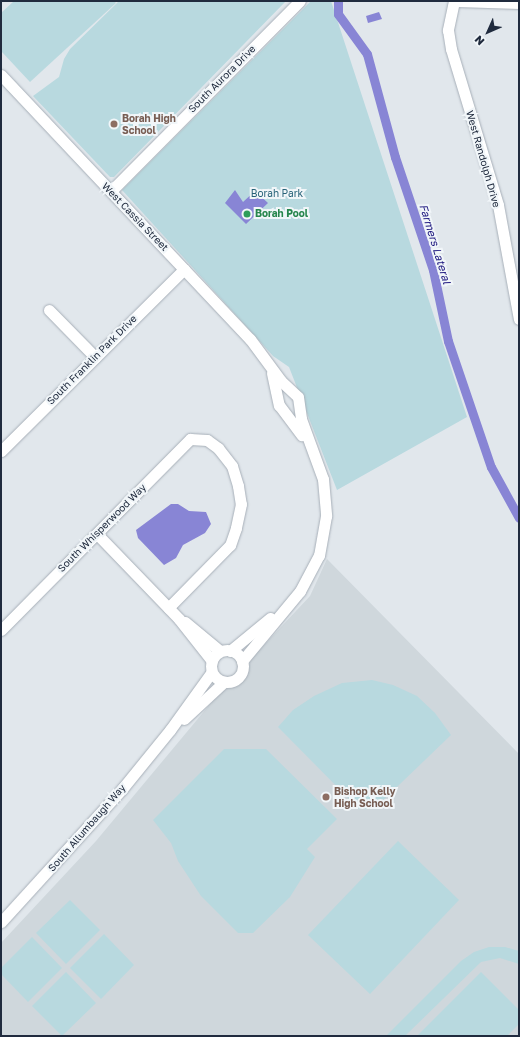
<!DOCTYPE html>
<html>
<head>
<meta charset="utf-8">
<style>
	body { margin:0 }
	#map { position:relative; width:520px; height:1037px; overflow:hidden; background:#e1e7ec; font-family:"Golos Text",sans-serif }
	div>[style] { position:absolute }
	.built>* { inset:0; background:#cfd7dc }
	.green>* { inset:0; background:#b8d9df }
	.water>* { inset:0; background:#8885d5 }
	.canal>* { height:9px; margin:-4.5px; padding:0 4.5px; transform-origin:4.5px; border-radius:4.5px; background:#8885d5 }
	.roads { filter:drop-shadow(0 0 1px #a7afb8) drop-shadow(0 0 1px #a7afb8) }
	.minor>* { height:11px; margin:-5.5px; padding:0 5.5px; transform-origin:5.5px; border-radius:5.5px; background:#fff }
	.minor>.ring { margin:-5.5px; padding:0; box-sizing:content-box; background:none; border:11px solid #fff; border-radius:50% }
	.dots>* { width:11px; height:11px; translate:-50% -50%; box-sizing:border-box; border:2px solid #f1f6f9; border-radius:50% }
	span { translate:-50% -50%; white-space:nowrap; text-align:center; line-height:1.15; -webkit-text-stroke:4px #f1f6f9; paint-order:stroke }
	.street-label { font-size:10px; color:#202b3e }
	.education-label { font-size:10px; color:#785e54; font-weight:700 }
	.left { translate:0 -50%; text-align:left }
	.park-label { font-size:10px; color:#276278 }
	.leisure-label { font-size:10px; color:#27864d; font-weight:700 }
	.water-label { font-size:11px; color:#1c167e; font-style:italic }
	.frame { position:absolute; inset:0; border:2px solid #202b3e; pointer-events:none }
	.north { position:absolute; left:468px; top:12px; width:40px; height:40px; -webkit-text-stroke:3px #f1f6f9; paint-order:stroke; rotate:225deg; font-size:11px; font-weight:700; line-height:16px; text-align:center; color:#202b3e }
	.north::after { content:''; display:block; margin:auto; width:14px; height:18px; background:#202b3e; clip-path:polygon(50% 0,100% 100%,50% 72%,0 100%) }
</style>
</head>
<body>
<div id="map">
	<div class="built">
		<i style="clip-path:polygon(327px 559px,519px 754px,519px 1036px,1px 1036px,1px 943px,96px 841px,221px 691px,244px 680px,251px 659px,310px 596px)"></i>
	</div>
	<div class="green">
		<i style="clip-path:polygon(14px 1px,114px 1px,116px 3px,30px 82px,1px 51px,1px 13px)"></i>
		<i style="clip-path:polygon(119px 1px,286px 1px,114px 177px,110px 177px,33px 96px,59px 77px,64px 59px,70px 49px)"></i>
		<i style="clip-path:polygon(311px 1px,331px 1px,467px 417px,337px 490px,289px 367px,273px 356px,122px 190px)"></i>
		<i style="clip-path:polygon(372px 680px,393px 685px,417px 696px,435px 713px,451px 735px,374px 809px,359px 809px,278px 727px,293px 710px,314px 696px,342px 683px)"></i>
		<i style="clip-path:polygon(224px 749px,266px 749px,337px 819px,307px 849px,315px 857px,290px 897px,253px 933px,238px 933px,201px 896px,178px 861px,171px 843px,153px 820px)"></i>
		<i style="clip-path:polygon(398px 841px,459px 900px,370px 994px,308px 935px)"></i>
		<i style="clip-path:polygon(70px 900px,100px 930px,66px 964px,36px 933px)"></i>
		<i style="clip-path:polygon(104px 934px,134px 965px,101px 999px,70px 968px)"></i>
		<i style="clip-path:polygon(32px 937px,62px 968px,28px 1002px,1px 974px,1px 968px)"></i>
		<i style="clip-path:polygon(489px 947px,505px 947px,519px 951px,519px 964px,500px 958px,481px 962px,405px 1036px,386px 1036px,461px 961px,474px 952px)"></i>
		<i style="clip-path:polygon(66px 972px,96px 1003px,62px 1036px,32px 1006px)"></i>
		<i style="clip-path:polygon(481px 972px,519px 1010px,519px 1024px,507px 1036px,417px 1036px)"></i>
	</div>
	<div class="water">
		<i style="clip-path:polygon(379px 12px,382px 19px,368px 23px,366px 16px)"></i>
		<i style="clip-path:polygon(235px 190px,243px 202px,255px 191px,268px 203px,246px 224px,225px 203px)"></i>
		<i style="clip-path:polygon(171px 504px,178px 504px,189px 511px,206px 512px,211px 524px,205px 533px,183px 545px,176px 558px,164px 565px,138px 538px,136px 530px)"></i>
	</div>
	<div class="canal">
		<i style="left:338px;top:1px;width:13px;rotate:90deg"></i>
		<i style="left:338px;top:14px;width:49px;rotate:54.1deg"></i>
		<i style="left:367px;top:54px;width:107px;rotate:74.8deg"></i>
		<i style="left:395px;top:157px;width:119px;rotate:71.4deg"></i>
		<i style="left:433px;top:270px;width:73px;rotate:78.1deg"></i>
		<i style="left:448px;top:341px;width:133px;rotate:71.2deg"></i>
		<i style="left:491px;top:467px;width:58px;rotate:61.2deg"></i>
	</div>
	<div class="roads">
		<div class="minor">
			<i style="left:454px;top:1px;width:30px;rotate:102deg"></i>
			<i style="left:448px;top:30px;width:19px;rotate:81deg"></i>
			<i style="left:451px;top:49px;width:163px;rotate:73.2deg"></i>
			<i style="left:498px;top:205px;width:116px;rotate:79.6deg"></i>
			<i style="left:457px;top:1px;width:62px;rotate:1.8deg"></i>
			<i style="left:1px;top:75px;width:363px;rotate:46.7deg"></i>
			<i style="left:250px;top:339px;width:52px;rotate:53.6deg"></i>
			<i style="left:281px;top:381px;width:23px;rotate:43deg"></i>
			<i style="left:298px;top:397px;width:22px;rotate:82deg"></i>
			<i style="left:301px;top:419px;width:64px;rotate:69.9deg"></i>
			<i style="left:323px;top:479px;width:37px;rotate:85deg"></i>
			<i style="left:326px;top:516px;width:40px;rotate:100deg"></i>
			<i style="left:319px;top:555px;width:41px;rotate:117.8deg"></i>
			<i style="left:300px;top:591px;width:91px;rotate:129.6deg"></i>
			<i style="left:111px;top:191px;width:268px;rotate:-45.2deg"></i>
			<i style="left:49px;top:310px;width:66px;rotate:45.6deg"></i>
			<i style="left:272px;top:373px;width:33px;rotate:78deg"></i>
			<i style="left:279px;top:405px;width:38px;rotate:53deg"></i>
			<i style="left:1px;top:451px;width:258px;rotate:-44.8deg"></i>
			<i style="left:97px;top:534px;width:118px;rotate:46deg"></i>
			<i style="left:179px;top:619px;width:53px;rotate:51.8deg"></i>
			<i style="left:185px;top:622px;width:45px;rotate:39.6deg"></i>
			<i style="left:1px;top:630px;width:269px;rotate:-45.3deg"></i>
			<i style="left:190px;top:439px;width:17px;rotate:3deg"></i>
			<i style="left:207px;top:440px;width:14px;rotate:36deg"></i>
			<i style="left:218px;top:448px;width:23px;rotate:52deg"></i>
			<i style="left:232px;top:466px;width:21px;rotate:73deg"></i>
			<i style="left:238px;top:486px;width:18px;rotate:81deg"></i>
			<i style="left:241px;top:504px;width:25px;rotate:102deg"></i>
			<i style="left:236px;top:528px;width:18px;rotate:109deg"></i>
			<i style="left:230px;top:545px;width:88px;rotate:134.5deg"></i>
			<i class="ring" style="left:211px;top:650px;width:21px;height:21px"></i>
			<i style="left:230px;top:651px;width:52px;rotate:-39.5deg"></i>
			<i style="left:184px;top:719px;width:54px;rotate:-42.8deg"></i>
			<i style="left:1px;top:922px;width:180px;rotate:-47.7deg"></i>
			<i style="left:122px;top:789px;width:76px;rotate:-50.9deg"></i>
			<i style="left:170px;top:730px;width:70px;rotate:-54.3deg"></i>
		</div>
	</div>
	<div class="dots">
		<i style="left:114px;top:124px;background:#8d6e63"></i>
		<i style="left:247px;top:214px;background:#2e9e5b"></i>
		<i style="left:326px;top:797px;background:#8d6e63"></i>
	</div>
	<div class="street-label">
		<span style="left:222px;top:79px;rotate:-45deg">South Aurora Drive</span>
		<span style="left:483px;top:159px;rotate:74deg">West Randolph Drive</span>
		<span style="left:135px;top:217px;rotate:46deg">West Cassia Street</span>
		<span style="left:92px;top:360px;rotate:-45deg">South Franklin Park Drive</span>
		<span style="left:102px;top:528px;rotate:-45deg">South Whisperwood Way</span>
		<span style="left:87px;top:828px;rotate:-49deg">South Allumbaugh Way</span>
	</div>
	<div class="education-label">
		<span class="left" style="left:122px;top:124px">Borah High<br>School</span>
		<span class="left" style="left:334px;top:797px">Bishop Kelly<br>High School</span>
	</div>
	<div class="park-label">
		<span style="left:277px;top:194px">Borah Park</span>
	</div>
	<div class="leisure-label">
		<span class="left" style="left:255px;top:214px">Borah Pool</span>
	</div>
	<div class="water-label">
		<span style="left:435px;top:244px;rotate:73deg">Farmers Lateral</span>
	</div>
	<div class="frame"></div>
	<div class="north">N</div>
</div>
</body>
</html>
